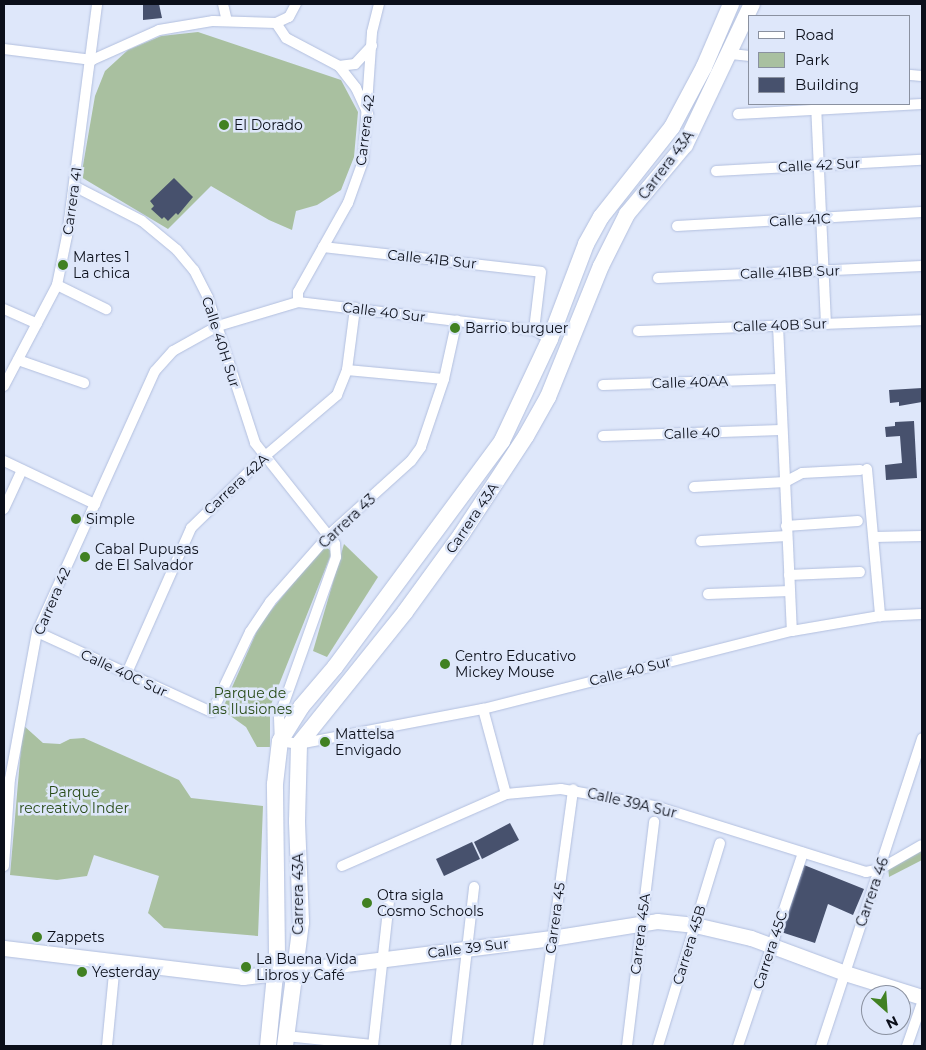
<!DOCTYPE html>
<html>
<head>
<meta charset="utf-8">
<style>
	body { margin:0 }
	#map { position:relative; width:926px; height:1050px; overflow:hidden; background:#dee7fa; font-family:Montserrat,sans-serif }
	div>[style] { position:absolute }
	.green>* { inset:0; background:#a9c0a0 }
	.building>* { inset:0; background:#47516d }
	.roads { filter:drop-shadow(0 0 1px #b2bfde) drop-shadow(0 0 1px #b2bfde) }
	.street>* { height:10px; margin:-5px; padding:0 5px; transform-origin:5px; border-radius:5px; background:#fff }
	.secondary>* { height:15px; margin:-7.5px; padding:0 7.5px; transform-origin:7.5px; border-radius:7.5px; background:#fff }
	.primary>* { height:16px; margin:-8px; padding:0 8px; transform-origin:8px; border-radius:8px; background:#fff }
	.dots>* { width:14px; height:14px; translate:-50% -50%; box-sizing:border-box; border:2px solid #dee7fa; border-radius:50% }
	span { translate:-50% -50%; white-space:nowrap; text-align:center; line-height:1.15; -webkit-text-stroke:5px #dee7fa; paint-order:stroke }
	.poi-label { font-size:14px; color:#0b0f1a }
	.left { translate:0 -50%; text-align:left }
	.street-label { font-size:14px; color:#0b0f1a }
	.park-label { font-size:14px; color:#294c19 }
	.frame { position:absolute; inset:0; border:5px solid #0b0f1a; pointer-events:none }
	.legend { position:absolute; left:748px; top:15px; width:162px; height:90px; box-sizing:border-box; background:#dee7fa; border:1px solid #8a91a0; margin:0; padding:6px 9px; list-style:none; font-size:15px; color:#0b0f1a }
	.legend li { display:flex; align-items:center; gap:10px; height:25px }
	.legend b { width:25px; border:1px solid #8a91a0 }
	.north { position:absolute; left:861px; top:985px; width:50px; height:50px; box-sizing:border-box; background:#dee7fa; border:1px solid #8a91a0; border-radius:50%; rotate:154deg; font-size:14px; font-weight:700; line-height:20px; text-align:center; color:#0b0f1a }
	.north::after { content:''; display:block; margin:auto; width:18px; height:22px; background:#418122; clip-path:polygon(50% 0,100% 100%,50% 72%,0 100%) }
</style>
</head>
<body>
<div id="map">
	<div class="green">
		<i style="clip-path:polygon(198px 32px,341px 80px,358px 112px,354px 157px,341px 190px,317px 205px,296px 211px,292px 230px,269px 220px,211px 186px,168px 229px,81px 177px,95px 96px,105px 71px,128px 50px,161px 36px)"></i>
		<i style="clip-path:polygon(344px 544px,378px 577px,327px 657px,313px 651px)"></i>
		<i style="clip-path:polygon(324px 545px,332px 552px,270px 707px,270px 747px,257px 747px,246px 727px,222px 710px,260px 624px)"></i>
		<i style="clip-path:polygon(23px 725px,43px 743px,60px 744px,70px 739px,84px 738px,179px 780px,191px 798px,263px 806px,258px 936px,164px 928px,148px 913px,159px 876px,94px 855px,87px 876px,57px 880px,10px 875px)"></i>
		<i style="clip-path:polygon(922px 845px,922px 860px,889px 877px,888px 866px)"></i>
	</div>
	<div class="building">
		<i style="clip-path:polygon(143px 4px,159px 4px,162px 18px,143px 20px)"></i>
		<i style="clip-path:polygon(174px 178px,193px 197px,178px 215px,176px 213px,168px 221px,164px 217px,162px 219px,151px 209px,154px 206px,150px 201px)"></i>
		<i style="clip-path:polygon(922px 388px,922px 402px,899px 406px,899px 402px,890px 403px,889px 390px)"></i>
		<i style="clip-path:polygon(914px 421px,917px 478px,886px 480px,885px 465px,902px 463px,900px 436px,886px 437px,885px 427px,895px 426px,895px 422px)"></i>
		<i style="clip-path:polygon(510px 823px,519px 840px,482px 859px,474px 842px)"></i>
		<i style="clip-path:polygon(472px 842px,480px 859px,444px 876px,436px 859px)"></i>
		<i style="clip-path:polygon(804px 865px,864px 889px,853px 915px,828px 904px,815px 943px,781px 932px)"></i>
	</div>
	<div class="roads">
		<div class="street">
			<i style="left:223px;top:4px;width:17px;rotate:77deg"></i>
			<i style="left:276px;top:23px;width:14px;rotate:-25deg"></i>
			<i style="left:289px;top:17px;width:15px;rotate:-62deg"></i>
			<i style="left:4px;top:49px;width:89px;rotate:7.1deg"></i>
			<i style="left:92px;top:60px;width:73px;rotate:-24.1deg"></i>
			<i style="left:159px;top:30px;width:55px;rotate:-9.5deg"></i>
			<i style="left:213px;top:21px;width:63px;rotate:1.8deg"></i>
			<i style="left:276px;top:23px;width:18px;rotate:56deg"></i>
			<i style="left:286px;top:38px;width:60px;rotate:27.8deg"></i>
			<i style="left:339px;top:66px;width:28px;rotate:52deg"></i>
			<i style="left:356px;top:88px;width:29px;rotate:65deg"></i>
			<i style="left:731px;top:54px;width:19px;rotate:6deg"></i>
			<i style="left:339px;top:66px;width:16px;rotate:-7deg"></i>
			<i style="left:355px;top:64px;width:25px;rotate:-47deg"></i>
			<i style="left:910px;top:75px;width:12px;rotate:5deg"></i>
			<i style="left:816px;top:104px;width:220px;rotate:87.4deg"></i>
			<i style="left:738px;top:114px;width:184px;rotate:-3.1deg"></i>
			<i style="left:716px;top:171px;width:206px;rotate:-3.1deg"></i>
			<i style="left:74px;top:186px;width:76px;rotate:27.2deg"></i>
			<i style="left:142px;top:221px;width:45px;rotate:39.6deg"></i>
			<i style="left:177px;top:250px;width:26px;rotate:50deg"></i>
			<i style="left:194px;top:270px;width:31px;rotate:63deg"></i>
			<i style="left:208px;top:298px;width:152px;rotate:72deg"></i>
			<i style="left:255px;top:443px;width:129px;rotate:51.6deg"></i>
			<i style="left:335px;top:544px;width:13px;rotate:86deg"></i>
			<i style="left:336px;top:557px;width:170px;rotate:109.6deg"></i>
			<i style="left:279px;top:717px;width:24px;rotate:88deg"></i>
			<i style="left:280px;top:741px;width:19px;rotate:9deg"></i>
			<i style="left:299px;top:744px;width:187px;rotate:-10.8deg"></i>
			<i style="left:483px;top:709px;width:319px;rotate:-14.2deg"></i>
			<i style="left:792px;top:631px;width:89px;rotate:-9.7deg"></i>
			<i style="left:880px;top:616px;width:42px;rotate:-2.7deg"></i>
			<i style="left:677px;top:226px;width:245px;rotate:-3.3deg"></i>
			<i style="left:323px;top:247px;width:219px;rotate:6.5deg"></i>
			<i style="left:541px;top:272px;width:58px;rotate:96.9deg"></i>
			<i style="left:658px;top:278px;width:264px;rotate:-2.6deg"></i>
			<i style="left:57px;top:285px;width:55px;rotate:26.1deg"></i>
			<i style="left:298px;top:302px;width:10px;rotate:-90deg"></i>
			<i style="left:298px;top:292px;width:102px;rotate:-60.7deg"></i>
			<i style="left:348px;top:203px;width:45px;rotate:-70.3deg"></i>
			<i style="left:363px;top:161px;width:129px;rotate:-86deg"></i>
			<i style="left:372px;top:32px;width:29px;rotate:-76deg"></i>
			<i style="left:4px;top:309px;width:36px;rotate:24deg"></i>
			<i style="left:778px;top:325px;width:306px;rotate:87.4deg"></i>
			<i style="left:638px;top:331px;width:284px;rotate:-2.2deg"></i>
			<i style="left:18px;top:360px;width:70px;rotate:19.2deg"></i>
			<i style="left:347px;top:370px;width:97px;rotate:5.3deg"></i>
			<i style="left:603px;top:385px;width:175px;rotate:-2deg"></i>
			<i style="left:4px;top:386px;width:114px;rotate:-62.3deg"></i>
			<i style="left:57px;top:285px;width:50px;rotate:-78.5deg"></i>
			<i style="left:67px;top:236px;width:234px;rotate:-82.6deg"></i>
			<i style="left:603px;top:436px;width:178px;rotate:-1.9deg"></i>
			<i style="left:4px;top:461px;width:101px;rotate:25.3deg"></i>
			<i style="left:867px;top:469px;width:148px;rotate:84.9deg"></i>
			<i style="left:694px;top:487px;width:91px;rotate:-3.1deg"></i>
			<i style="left:785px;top:482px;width:19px;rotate:-28deg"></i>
			<i style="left:802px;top:473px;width:58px;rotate:-3deg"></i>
			<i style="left:4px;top:509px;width:43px;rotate:-65.2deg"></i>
			<i style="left:786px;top:526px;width:72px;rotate:-4deg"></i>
			<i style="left:874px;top:537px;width:48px;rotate:-1.2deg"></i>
			<i style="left:701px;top:541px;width:86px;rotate:-3.3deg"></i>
			<i style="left:789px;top:575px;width:71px;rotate:-2.4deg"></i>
			<i style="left:708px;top:594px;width:82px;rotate:-2.1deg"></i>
			<i style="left:37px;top:632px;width:192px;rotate:24.6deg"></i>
			<i style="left:212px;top:712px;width:89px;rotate:-64.6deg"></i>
			<i style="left:250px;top:632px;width:36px;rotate:-56deg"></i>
			<i style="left:270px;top:602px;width:89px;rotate:-48.6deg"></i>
			<i style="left:329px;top:535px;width:110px;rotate:-42.1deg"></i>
			<i style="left:411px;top:461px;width:17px;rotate:-54deg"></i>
			<i style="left:421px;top:447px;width:72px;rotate:-71.3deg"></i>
			<i style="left:444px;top:379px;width:60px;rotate:-77.6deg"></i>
			<i style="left:126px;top:675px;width:161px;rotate:-66.1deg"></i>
			<i style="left:191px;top:528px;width:102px;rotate:-44.2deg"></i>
			<i style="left:264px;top:457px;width:96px;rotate:-40.3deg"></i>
			<i style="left:337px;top:395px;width:27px;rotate:-68deg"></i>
			<i style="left:347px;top:370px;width:63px;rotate:-82.6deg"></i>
			<i style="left:483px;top:709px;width:88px;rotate:74.9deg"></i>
			<i style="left:4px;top:866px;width:87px;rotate:-86.1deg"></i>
			<i style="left:10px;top:779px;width:149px;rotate:-79.6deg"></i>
			<i style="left:37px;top:632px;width:286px;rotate:-65.7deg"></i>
			<i style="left:155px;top:371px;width:27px;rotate:-48deg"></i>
			<i style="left:173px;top:351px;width:51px;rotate:-29.1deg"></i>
			<i style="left:218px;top:326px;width:84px;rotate:-16.7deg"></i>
			<i style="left:298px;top:302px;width:238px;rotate:6.8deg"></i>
			<i style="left:534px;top:330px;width:18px;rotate:29deg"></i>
			<i style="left:342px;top:866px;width:179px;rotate:-23.7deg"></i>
			<i style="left:506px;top:794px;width:55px;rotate:-5.2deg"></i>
			<i style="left:561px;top:789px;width:96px;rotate:10.3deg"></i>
			<i style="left:655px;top:806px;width:221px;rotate:17.4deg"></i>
			<i style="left:866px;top:872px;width:14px;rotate:-12deg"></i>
			<i style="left:880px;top:869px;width:48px;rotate:-29.7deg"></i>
			<i style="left:286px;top:1036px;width:87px;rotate:5.9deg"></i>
			<i style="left:107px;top:1046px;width:83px;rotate:-84.5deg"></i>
			<i style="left:373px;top:1046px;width:146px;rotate:-83.7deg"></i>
			<i style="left:456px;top:1046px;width:160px;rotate:-83.5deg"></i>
			<i style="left:538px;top:1046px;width:259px;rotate:-82.2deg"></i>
			<i style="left:627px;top:1046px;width:226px;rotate:-83.1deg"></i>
			<i style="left:658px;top:1046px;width:212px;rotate:-73deg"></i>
			<i style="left:738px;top:1046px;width:204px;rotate:-71.4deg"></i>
			<i style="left:821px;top:1046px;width:324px;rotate:-71.8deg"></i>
			<i style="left:907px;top:1046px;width:46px;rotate:-70.8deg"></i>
		</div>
		<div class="secondary">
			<i style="left:4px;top:948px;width:241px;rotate:6.9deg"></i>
			<i style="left:243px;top:977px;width:311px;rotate:-7.2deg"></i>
			<i style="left:552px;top:938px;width:106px;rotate:-9.2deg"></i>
			<i style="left:657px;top:921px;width:38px;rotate:6deg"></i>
			<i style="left:695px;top:925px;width:57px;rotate:13.1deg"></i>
			<i style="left:751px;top:938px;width:100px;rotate:20.4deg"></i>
			<i style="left:845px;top:973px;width:81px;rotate:17.3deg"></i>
		</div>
		<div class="primary">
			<i style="left:268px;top:1046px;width:92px;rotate:-84.4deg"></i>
			<i style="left:277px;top:954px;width:170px;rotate:-90.7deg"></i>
			<i style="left:275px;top:784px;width:43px;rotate:-83.4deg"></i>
			<i style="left:280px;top:741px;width:40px;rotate:-58deg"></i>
			<i style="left:301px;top:707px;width:52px;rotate:-49.6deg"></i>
			<i style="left:335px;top:667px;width:281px;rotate:-53.5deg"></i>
			<i style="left:502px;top:441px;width:113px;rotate:-64.8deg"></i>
			<i style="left:550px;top:339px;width:102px;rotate:-69.2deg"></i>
			<i style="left:586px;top:244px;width:31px;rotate:-61deg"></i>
			<i style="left:601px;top:217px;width:115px;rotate:-51.7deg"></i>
			<i style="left:672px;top:127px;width:68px;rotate:-61.9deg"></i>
			<i style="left:704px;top:67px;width:69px;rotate:-66.8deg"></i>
			<i style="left:285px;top:1046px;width:125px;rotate:-82.6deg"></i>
			<i style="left:301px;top:922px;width:101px;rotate:-92.3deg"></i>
			<i style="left:297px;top:821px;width:77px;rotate:-88.5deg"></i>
			<i style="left:299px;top:744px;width:169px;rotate:-51.2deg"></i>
			<i style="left:405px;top:612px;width:95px;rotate:-54deg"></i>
			<i style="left:461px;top:535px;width:118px;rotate:-56.7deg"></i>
			<i style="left:526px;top:436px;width:45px;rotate:-60.6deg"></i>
			<i style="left:548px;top:397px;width:141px;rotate:-68deg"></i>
			<i style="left:601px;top:266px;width:58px;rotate:-63.4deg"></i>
			<i style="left:627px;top:214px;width:90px;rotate:-50deg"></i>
			<i style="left:685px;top:145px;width:156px;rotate:-64.6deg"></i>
		</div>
	</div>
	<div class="dots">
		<i style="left:224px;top:125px;background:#418122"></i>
		<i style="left:63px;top:265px;background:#418122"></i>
		<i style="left:455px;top:328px;background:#418122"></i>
		<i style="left:76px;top:519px;background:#418122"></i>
		<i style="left:85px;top:557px;background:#418122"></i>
		<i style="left:445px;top:664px;background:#418122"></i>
		<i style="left:325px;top:742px;background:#418122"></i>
		<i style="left:367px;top:903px;background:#418122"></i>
		<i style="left:37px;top:937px;background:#418122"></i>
		<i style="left:246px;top:967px;background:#418122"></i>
		<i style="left:82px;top:972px;background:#418122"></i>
	</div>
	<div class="poi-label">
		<span class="left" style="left:234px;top:125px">El Dorado</span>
		<span class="left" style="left:73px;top:265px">Martes 1<br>La chica</span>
		<span class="left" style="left:465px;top:328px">Barrio burguer</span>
		<span class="left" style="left:86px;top:519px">Simple</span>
		<span class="left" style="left:95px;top:557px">Cabal Pupusas<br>de El Salvador</span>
		<span class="left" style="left:455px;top:664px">Centro Educativo<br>Mickey Mouse</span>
		<span class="left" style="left:335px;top:742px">Mattelsa<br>Envigado</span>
		<span class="left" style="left:377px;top:903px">Otra sigla<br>Cosmo Schools</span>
		<span class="left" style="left:47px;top:937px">Zappets</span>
		<span class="left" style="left:256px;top:967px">La Buena Vida<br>Libros y Café</span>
		<span class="left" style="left:92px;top:972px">Yesterday</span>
	</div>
	<div class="street-label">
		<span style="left:365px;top:130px;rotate:-83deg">Carrera 42</span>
		<span style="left:666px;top:165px;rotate:-53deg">Carrera 43A</span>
		<span style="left:819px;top:165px;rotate:-3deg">Calle 42 Sur</span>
		<span style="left:72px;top:201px;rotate:-82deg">Carrera 41</span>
		<span style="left:800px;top:220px;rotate:-3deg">Calle 41C</span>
		<span style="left:432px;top:259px;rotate:6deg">Calle 41B Sur</span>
		<span style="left:790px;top:272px;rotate:-2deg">Calle 41BB Sur</span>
		<span style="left:384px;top:312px;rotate:7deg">Calle 40 Sur</span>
		<span style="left:780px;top:325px;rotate:-2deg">Calle 40B Sur</span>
		<span style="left:221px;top:342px;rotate:72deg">Calle 40H Sur</span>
		<span style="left:690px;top:382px;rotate:-2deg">Calle 40AA</span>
		<span style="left:692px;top:433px;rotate:-2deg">Calle 40</span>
		<span style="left:236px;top:484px;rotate:-43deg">Carrera 42A</span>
		<span style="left:472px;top:518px;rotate:-56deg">Carrera 43A</span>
		<span style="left:347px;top:521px;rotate:-43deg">Carrera 43</span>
		<span style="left:52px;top:601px;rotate:-67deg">Carrera 42</span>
		<span style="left:630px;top:671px;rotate:-14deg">Calle 40 Sur</span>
		<span style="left:124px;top:673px;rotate:25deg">Calle 40C Sur</span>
		<span style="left:632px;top:803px;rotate:13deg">Calle 39A Sur</span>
		<span style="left:872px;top:892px;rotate:-71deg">Carrera 46</span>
		<span style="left:298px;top:894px;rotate:-90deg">Carrera 43A</span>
		<span style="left:555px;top:918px;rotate:-82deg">Carrera 45</span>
		<span style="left:640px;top:934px;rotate:-83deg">Carrera 45A</span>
		<span style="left:689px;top:945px;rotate:-73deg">Carrera 45B</span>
		<span style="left:468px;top:948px;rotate:-7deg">Calle 39 Sur</span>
		<span style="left:770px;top:950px;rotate:-72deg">Carrera 45C</span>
	</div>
	<div class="park-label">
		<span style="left:250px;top:701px">Parque de<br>las Ilusiones</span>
		<span style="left:74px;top:800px">Parque<br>recreativo Inder</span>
	</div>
	<div class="frame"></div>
	<ul class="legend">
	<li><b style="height:6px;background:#fff"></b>Road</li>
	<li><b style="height:14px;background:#a9c0a0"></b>Park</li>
	<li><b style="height:14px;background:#47516d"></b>Building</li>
	</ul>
	<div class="north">N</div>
</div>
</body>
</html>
